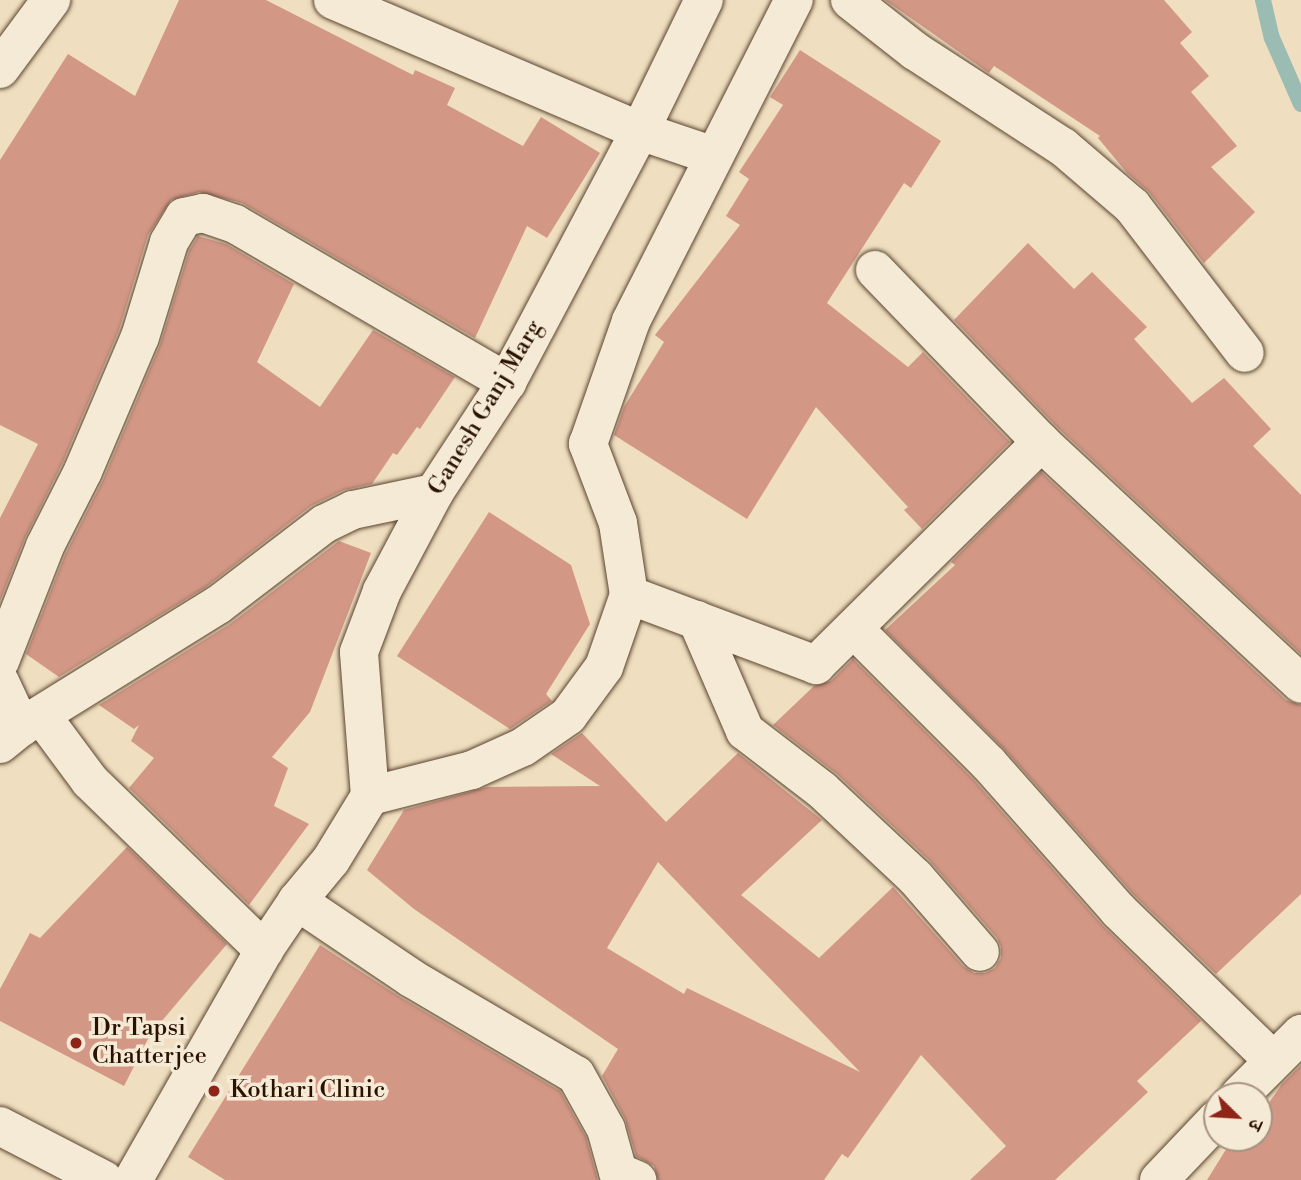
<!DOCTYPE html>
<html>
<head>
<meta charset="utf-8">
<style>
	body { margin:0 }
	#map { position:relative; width:1301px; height:1180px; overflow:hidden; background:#efdebf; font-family:"Libre Bodoni","Noto Serif Devanagari",serif }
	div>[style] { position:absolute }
	.stream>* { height:16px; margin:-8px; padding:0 8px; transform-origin:8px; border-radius:8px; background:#9abcb3 }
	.building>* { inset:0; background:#d39786 }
	.roads { filter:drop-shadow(0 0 2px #5b4430) drop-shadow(0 0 2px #5b4430) }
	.street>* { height:38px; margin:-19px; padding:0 19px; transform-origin:19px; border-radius:19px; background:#f5ead5 }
	.secondary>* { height:38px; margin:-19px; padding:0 19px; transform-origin:19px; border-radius:19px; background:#f5ead5 }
	.dots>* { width:19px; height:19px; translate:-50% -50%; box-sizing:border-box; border:4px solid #f5ead5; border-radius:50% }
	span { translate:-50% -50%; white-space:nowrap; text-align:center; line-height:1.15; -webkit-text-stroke:7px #f5ead5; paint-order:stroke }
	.street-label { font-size:24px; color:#2a1100 }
	.poi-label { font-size:24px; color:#2a1100 }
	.left { translate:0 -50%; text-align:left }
	.north { position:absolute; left:1203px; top:1082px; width:70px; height:70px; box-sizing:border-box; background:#f5ead5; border:2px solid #a49380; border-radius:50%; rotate:114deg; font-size:19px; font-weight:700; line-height:28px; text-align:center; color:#2a1100 }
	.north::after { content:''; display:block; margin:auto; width:24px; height:32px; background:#8f2418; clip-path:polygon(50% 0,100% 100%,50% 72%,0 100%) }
</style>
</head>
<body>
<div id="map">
	<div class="stream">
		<i style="left:1263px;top:0;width:39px;rotate:77deg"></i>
		<i style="left:1272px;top:38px;width:72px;rotate:66.3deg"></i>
	</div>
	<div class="building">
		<i style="clip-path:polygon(179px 0,266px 0,413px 75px,415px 70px,455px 88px,447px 105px,523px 146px,541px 117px,600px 153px,547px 238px,527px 226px,475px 338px,242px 203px,199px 192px,171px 200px,148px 235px,119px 330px,63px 462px,25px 538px,0 601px,0 518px,38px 444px,0 425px,0 160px,68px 54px,135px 96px)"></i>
		<i style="clip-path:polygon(885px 0,1164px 0,1192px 32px,1180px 43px,1209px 76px,1191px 92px,1237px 146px,1211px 167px,1255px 212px,1204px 263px,1149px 192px,1127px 173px,1098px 138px,1100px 136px,994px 66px,989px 73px)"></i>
		<i style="clip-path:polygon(800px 50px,941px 141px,911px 188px,904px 183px,827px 303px,908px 367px,923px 352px,1010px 442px,922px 529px,904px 510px,908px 507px,816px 407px,747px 519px,614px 435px,624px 407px,664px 342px,655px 335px,740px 225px,726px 216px,749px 179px,739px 172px,783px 105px,770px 97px)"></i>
		<i style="clip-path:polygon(198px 236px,226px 244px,294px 284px,257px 362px,320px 407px,373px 330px,455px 377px,420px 429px,417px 427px,397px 455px,393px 453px,372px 484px,344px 490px,311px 506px,206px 587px,59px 677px,26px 654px,65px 555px,103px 480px,160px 345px,189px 251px)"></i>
		<i style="clip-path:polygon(1028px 243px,1074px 289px,1092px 272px,1147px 327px,1134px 339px,1192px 403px,1224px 378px,1271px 429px,1253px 446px,1301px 495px,1301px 654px,1056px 426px,954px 320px)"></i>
		<i style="clip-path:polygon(1041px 472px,1286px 700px,1301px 705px,1301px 894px,1216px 974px,1134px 895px,1005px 750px,885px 630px,955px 565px,951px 562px)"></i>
		<i style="clip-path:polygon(489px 512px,571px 565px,590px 624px,546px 694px,552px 701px,510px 729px,397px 656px)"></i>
		<i style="clip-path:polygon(339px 541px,371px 553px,310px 712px,272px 757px,288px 768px,274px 806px,309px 824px,249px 905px,129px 788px,154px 758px,131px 741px,139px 725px,134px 729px,99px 705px,230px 624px)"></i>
		<i style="clip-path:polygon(evenodd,853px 659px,973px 779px,1103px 926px,1201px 1021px,1137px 1081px,1148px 1092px,1055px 1180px,970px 1180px,1006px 1146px,921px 1055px,848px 1158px,842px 1154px,824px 1180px,658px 1180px,654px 1166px,636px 1156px,625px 1119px,602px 1076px,618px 1049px,414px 909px,367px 870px,404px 810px,487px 787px,600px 786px,551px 754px,582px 733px,666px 822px,738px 753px,822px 820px,741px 895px,819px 958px,893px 887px,963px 966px,974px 973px,985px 973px,995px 968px,1001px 958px,1001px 947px,997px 938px,930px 861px,837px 774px,773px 725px,814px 686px,831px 681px,853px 659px,658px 862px,700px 906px,860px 1072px,687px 988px,684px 994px,607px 948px,658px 862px)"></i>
		<i style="clip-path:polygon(127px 847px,227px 944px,150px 1035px,124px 1086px,0 1021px,0 989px,30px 933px,40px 938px)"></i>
		<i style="clip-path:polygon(320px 945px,400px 997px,560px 1091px,586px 1137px,598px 1180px,225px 1180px,188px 1157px)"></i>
		<i style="clip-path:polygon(1301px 1065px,1301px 1180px,1207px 1180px,1233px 1138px,1259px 1138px,1259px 1117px,1282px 1084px)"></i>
	</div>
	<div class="roads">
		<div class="street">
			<i style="left:333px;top:0;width:334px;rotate:23.1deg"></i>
			<i style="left:640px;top:131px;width:78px;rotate:18.7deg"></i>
			<i style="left:850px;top:0;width:83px;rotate:38.1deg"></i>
			<i style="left:915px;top:51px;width:176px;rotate:33deg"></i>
			<i style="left:1063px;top:147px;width:91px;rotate:40.5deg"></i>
			<i style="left:1132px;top:206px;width:185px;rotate:52.5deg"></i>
			<i style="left:0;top:69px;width:86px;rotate:-53.5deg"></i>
			<i style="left:875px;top:270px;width:239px;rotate:46deg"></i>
			<i style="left:1041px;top:442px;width:355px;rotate:42.9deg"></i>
			<i style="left:629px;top:595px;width:200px;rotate:20.5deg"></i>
			<i style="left:816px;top:665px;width:317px;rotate:-44.7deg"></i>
			<i style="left:697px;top:620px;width:121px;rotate:66.6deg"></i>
			<i style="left:745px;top:731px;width:97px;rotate:37.5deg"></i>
			<i style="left:822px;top:790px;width:127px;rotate:43.1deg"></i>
			<i style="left:915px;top:877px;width:99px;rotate:49.1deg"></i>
			<i style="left:854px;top:629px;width:191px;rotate:45deg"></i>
			<i style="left:989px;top:764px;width:195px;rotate:48.5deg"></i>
			<i style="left:1118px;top:910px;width:216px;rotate:44.1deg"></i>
			<i style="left:0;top:661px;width:123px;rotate:-68.6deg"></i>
			<i style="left:45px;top:546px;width:84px;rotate:-63.1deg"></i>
			<i style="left:83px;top:471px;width:146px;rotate:-67deg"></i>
			<i style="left:140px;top:337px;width:99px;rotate:-73deg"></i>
			<i style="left:169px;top:242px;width:29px;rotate:-59deg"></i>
			<i style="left:184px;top:217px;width:19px;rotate:-12deg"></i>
			<i style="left:203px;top:213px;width:34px;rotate:19deg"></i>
			<i style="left:235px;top:224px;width:315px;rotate:30.2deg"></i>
			<i style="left:0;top:682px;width:50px;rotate:65deg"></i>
			<i style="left:41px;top:715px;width:82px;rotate:53.4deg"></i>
			<i style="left:90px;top:781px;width:243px;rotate:44.2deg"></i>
			<i style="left:0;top:744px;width:27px;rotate:-39deg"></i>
			<i style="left:21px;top:727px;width:232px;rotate:-31.8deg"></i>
			<i style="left:218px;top:605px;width:133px;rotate:-37.4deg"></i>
			<i style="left:324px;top:524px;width:32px;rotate:-26deg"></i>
			<i style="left:353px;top:510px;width:83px;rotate:-11.9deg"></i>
			<i style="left:297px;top:901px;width:138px;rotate:34deg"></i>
			<i style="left:411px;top:978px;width:191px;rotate:30.5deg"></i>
			<i style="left:576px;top:1075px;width:62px;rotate:60.9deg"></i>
			<i style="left:606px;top:1129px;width:45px;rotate:74.4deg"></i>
			<i style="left:618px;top:1172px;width:21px;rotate:23deg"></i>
			<i style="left:1239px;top:1096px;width:88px;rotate:-45deg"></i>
			<i style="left:1159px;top:1180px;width:84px;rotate:-46.4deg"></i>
		</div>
		<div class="secondary">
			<i style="left:370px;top:796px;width:144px;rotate:-94.4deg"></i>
			<i style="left:359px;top:652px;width:65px;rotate:-69.3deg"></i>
			<i style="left:382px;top:591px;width:111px;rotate:-62deg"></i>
			<i style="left:434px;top:493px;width:133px;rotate:-56.7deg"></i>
			<i style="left:507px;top:382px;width:284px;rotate:-62.1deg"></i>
			<i style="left:640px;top:131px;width:146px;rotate:-64deg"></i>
			<i style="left:0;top:1126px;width:117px;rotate:27.4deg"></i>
			<i style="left:133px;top:1180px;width:265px;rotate:-60.3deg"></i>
			<i style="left:264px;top:950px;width:59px;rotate:-56deg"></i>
			<i style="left:297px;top:901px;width:53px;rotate:-50.3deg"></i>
			<i style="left:331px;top:860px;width:75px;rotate:-58.6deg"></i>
			<i style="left:370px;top:796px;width:105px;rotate:-14.3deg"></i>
			<i style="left:472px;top:770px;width:56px;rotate:-24.3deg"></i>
			<i style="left:523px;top:747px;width:55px;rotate:-34.6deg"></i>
			<i style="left:568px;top:716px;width:61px;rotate:-53.7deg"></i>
			<i style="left:604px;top:667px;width:76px;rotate:-70.9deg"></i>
			<i style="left:629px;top:595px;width:73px;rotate:-98.7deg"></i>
			<i style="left:618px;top:523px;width:85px;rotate:-110.8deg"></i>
			<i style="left:588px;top:444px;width:130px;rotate:-70.7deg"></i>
			<i style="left:631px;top:321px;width:360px;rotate:-63.1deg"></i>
		</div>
	</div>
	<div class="dots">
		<i style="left:76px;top:1043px;background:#8f2418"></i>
		<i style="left:214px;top:1091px;background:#8f2418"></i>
	</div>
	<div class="street-label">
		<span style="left:486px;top:408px;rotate:-59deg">Ganesh Ganj Marg</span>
	</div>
	<div class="poi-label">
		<span class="left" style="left:92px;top:1043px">Dr Tapsi<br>Chatterjee</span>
		<span class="left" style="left:230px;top:1091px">Kothari Clinic</span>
	</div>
	<div class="north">उ</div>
</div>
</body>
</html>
